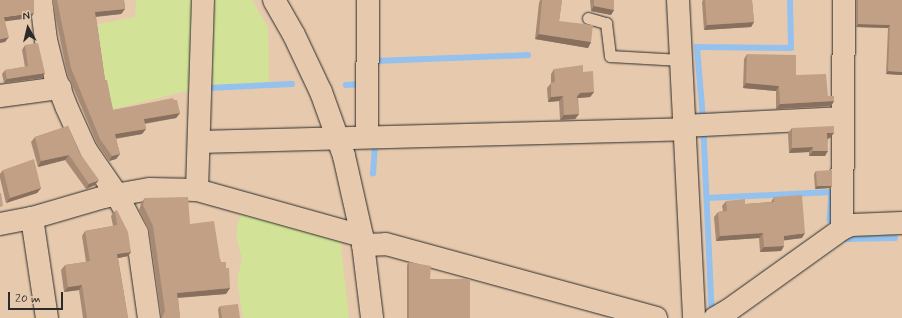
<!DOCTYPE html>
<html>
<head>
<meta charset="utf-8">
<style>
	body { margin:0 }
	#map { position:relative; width:902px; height:318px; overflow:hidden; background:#e7caae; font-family:Mynerve,sans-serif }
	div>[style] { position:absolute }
	.green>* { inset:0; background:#d2e296 }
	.stream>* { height:5.5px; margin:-2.75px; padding:0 2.75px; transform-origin:2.75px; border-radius:2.75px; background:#95c1ee }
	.roads { filter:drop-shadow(0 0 1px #2b2b2b) drop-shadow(0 0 1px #2b2b2b) }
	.service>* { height:11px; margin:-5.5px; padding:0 5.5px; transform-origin:5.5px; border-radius:5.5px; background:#e7caae }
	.minor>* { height:22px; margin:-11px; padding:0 11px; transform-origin:11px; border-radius:11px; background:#e7caae }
	.tertiary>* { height:22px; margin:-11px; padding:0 11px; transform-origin:11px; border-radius:11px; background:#e7caae }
	.wall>* { inset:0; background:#a78a73 }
	.shaded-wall>* { inset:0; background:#88705e }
	.building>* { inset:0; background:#c2a086 }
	span { translate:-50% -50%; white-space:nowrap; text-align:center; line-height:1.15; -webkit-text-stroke:3px #e7caae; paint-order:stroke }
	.north { position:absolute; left:8px; top:8px; width:40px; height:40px; -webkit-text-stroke:3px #e7caae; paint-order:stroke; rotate:352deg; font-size:11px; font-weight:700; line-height:16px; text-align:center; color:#2b2b2b }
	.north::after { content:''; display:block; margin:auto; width:14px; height:18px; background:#2b2b2b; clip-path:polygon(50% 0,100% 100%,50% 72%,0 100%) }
	.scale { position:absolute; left:8px; top:292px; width:55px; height:18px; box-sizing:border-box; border:2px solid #2b2b2b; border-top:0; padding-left:5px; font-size:12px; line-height:14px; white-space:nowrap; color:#2b2b2b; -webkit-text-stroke:3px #e7caae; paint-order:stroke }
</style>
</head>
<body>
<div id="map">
	<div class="green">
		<i style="clip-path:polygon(136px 0,196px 0,196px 89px,113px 109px,108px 106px,98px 24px,135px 17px)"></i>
		<i style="clip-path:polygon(208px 0,252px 0,268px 27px,269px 83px,206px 85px)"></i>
		<i style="clip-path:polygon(243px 212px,340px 237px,349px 318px,243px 318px,237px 280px,242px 259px,236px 236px,238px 222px)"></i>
	</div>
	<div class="stream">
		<i style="left:375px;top:61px;width:153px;rotate:-2.2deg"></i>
		<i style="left:346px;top:85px;width:15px;rotate:-4deg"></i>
		<i style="left:209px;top:88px;width:83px;rotate:-2.8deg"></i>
		<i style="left:703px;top:119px;width:72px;rotate:-94.8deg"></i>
		<i style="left:697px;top:47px;width:94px;rotate:0.6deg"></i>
		<i style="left:791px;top:48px;width:46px;rotate:-91.2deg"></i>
		<i style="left:704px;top:132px;width:176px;rotate:87.4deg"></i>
		<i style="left:373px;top:174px;width:29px;rotate:-86deg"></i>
		<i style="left:707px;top:198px;width:125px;rotate:-2.7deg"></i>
		<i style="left:832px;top:192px;width:28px;rotate:94deg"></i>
		<i style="left:846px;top:239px;width:49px;rotate:-1.2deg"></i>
	</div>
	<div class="roads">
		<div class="service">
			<i style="left:588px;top:18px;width:19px;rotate:16deg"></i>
			<i style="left:606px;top:23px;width:33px;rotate:83deg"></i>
			<i style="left:610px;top:56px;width:71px;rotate:3.2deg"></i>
		</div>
		<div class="minor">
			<i style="left:41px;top:0;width:40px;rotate:82.9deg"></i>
			<i style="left:46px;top:40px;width:38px;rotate:76deg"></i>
			<i style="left:55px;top:77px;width:33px;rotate:69deg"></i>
			<i style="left:67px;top:108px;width:46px;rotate:65.7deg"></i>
			<i style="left:86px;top:150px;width:55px;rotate:55.4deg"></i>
			<i style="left:117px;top:195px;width:43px;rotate:62.2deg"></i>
			<i style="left:137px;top:233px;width:86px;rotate:82deg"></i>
			<i style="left:0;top:96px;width:61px;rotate:-7.6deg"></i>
			<i style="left:684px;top:126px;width:159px;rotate:-2.9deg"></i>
			<i style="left:367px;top:137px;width:137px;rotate:-89.6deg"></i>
			<i style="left:200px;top:142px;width:484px;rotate:-1.5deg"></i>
			<i style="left:197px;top:190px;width:190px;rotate:-88.2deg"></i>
			<i style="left:32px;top:218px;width:101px;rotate:81.5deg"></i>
			<i style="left:0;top:224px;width:33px;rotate:-11deg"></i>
			<i style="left:32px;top:218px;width:75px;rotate:-16.3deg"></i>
			<i style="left:104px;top:197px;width:47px;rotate:-9.9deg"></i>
			<i style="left:150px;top:189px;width:47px;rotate:1.2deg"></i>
			<i style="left:197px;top:190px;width:171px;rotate:15.6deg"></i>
			<i style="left:842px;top:229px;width:229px;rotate:-89.5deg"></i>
			<i style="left:363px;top:245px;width:23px;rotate:-2deg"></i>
			<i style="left:386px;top:244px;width:280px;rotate:15.3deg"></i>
			<i style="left:715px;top:318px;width:16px;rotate:-30deg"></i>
			<i style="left:729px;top:310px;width:139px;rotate:-35.6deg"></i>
			<i style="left:842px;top:229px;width:10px;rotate:-24deg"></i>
			<i style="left:851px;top:225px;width:51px;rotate:-2.2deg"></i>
		</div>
		<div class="tertiary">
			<i style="left:274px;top:0;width:40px;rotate:60.3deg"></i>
			<i style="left:294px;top:35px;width:63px;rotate:64.7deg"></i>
			<i style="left:321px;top:92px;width:68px;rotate:70.2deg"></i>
			<i style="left:344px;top:156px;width:82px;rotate:77.3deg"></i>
			<i style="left:362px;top:236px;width:83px;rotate:83deg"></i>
			<i style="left:678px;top:0;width:318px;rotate:87.1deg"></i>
		</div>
	</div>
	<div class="wall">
		<i style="clip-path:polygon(52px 0,124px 0,125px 9px,121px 14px,96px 17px,105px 80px,113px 110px,174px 100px,180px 113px,176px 118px,145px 124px,146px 129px,142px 134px,116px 139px,120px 154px,116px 159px,109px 161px,97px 144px,67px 73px)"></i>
		<i style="clip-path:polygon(540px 0,562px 0,559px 21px,591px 42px,588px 48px,535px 39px,539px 3px)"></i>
		<i style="clip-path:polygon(590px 0,614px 0,614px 10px,611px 15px,591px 11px)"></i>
		<i style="clip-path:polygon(703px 0,752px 0,754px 22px,751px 27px,704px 30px,702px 2px)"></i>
		<i style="clip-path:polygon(856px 0,902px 0,902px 75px,886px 74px,888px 28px,856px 27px)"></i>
		<i style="clip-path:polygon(25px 45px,42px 78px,4px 83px,2px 74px,5px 70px,25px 67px,22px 50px)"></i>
		<i style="clip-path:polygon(747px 54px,796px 75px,828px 96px,834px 101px,831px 106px,776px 109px,776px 91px,743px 88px,744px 59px)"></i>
		<i style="clip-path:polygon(554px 69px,583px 72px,594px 92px,590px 97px,578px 98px,579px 114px,575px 119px,560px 120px,559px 101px,548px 102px,547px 88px,551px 83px,551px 74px)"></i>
		<i style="clip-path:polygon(68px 126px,95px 185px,86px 189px,65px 160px,38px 167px,31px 142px,35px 137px)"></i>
		<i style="clip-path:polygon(792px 128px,830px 138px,828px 139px,825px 156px,809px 156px,809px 152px,789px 153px,788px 133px)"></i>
		<i style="clip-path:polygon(3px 170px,41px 188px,37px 193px,6px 203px,0 178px,0 174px)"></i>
		<i style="clip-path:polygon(816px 171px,832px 186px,830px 188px,815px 189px,814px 174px)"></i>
		<i style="clip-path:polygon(774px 197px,802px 238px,784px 240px,784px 246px,781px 251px,760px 252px,759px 238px,716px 241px,714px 217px,718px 212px,723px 211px,722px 206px,726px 201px,745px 204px,771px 202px)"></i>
		<i style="clip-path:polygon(145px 198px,190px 224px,220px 259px,221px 262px,226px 268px,230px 288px,226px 294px,178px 298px,180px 318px,161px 318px,161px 316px,149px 231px,139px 211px,141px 203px)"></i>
		<i style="clip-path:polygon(115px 211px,131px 252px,128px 256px,118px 258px,128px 318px,83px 318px,79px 290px,64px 292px,61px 270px,65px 265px,86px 262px,82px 236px,85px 231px,113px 226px,111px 216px)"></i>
		<i style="clip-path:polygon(409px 262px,430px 279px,470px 318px,407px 318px,407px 265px)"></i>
		<i style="clip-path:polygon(220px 306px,240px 318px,219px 318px,218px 309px)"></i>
	</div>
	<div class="shaded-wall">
		<i style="clip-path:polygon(594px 6px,614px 10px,611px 15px,591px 11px)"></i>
		<i style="clip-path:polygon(125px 9px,121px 14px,91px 17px,95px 12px)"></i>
		<i style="clip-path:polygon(34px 13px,31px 18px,0 22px,4px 17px)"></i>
		<i style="clip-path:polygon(754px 22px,751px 27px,704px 30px,707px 25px)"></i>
		<i style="clip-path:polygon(858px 24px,890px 25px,888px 28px,856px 27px)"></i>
		<i style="clip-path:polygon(539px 34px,591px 42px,588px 48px,535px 39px)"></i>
		<i style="clip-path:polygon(9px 37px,5px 42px,0 43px,0 39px)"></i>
		<i style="clip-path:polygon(888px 71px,902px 72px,902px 75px,886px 74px)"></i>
		<i style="clip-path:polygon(45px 73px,42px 78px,4px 83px,7px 79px)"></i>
		<i style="clip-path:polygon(746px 83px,779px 86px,776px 91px,743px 88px)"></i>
		<i style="clip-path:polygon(594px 92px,590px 97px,577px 98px,574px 101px,580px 93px)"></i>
		<i style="clip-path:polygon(563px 96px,559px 101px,548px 102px,551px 97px)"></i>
		<i style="clip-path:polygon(834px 101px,831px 106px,776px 109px,780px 104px)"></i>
		<i style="clip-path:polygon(180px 113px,176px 118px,140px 124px,144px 119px)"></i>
		<i style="clip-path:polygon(579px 114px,575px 119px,560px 120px,564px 115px)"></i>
		<i style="clip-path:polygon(146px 129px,142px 134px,111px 139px,115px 134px)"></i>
		<i style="clip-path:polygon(827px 133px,834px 133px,830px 138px,824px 139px)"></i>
		<i style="clip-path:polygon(813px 147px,809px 152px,789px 153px,792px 148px)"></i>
		<i style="clip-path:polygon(813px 151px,828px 151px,825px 156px,809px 156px)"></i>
		<i style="clip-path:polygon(120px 154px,116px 159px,109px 161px,112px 156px)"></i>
		<i style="clip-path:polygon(69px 155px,65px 160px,38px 167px,41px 161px)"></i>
		<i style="clip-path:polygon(99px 180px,95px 185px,86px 189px,89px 184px)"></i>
		<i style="clip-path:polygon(817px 186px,832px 186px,830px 188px,815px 189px)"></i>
		<i style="clip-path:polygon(41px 188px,37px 193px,6px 203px,10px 198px)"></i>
		<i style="clip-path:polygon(763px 233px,759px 238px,716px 241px,720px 236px)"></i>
		<i style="clip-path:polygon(805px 233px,802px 238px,780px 241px,784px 236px)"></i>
		<i style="clip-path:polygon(784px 246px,781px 251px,760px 252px,764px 247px)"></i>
		<i style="clip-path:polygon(131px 252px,128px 256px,114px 259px,117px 254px)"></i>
		<i style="clip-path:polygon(82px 285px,79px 290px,64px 292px,68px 287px)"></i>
		<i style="clip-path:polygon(230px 288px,226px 294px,173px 298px,177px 293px)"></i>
	</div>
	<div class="building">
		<i style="clip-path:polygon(0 0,34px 0,34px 13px,4px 17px,9px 37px,0 39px)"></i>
		<i style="clip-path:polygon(57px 0,124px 0,125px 9px,95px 12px,105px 80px,107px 80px,113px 110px,173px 98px,174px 100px,177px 100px,180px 113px,144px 119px,146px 129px,115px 134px,120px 154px,112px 156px,100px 139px,71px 68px)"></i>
		<i style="clip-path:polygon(542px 0,562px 0,559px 21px,593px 25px,591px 42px,539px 34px)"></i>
		<i style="clip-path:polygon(594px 0,614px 0,614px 10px,594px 6px)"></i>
		<i style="clip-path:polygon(705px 0,752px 0,754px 22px,707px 25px)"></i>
		<i style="clip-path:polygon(858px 0,902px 0,902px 72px,888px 71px,890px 25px,858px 24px)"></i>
		<i style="clip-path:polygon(38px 43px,45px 73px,7px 79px,5px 70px,28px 66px,25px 45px)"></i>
		<i style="clip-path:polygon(747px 54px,796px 55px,796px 75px,826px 74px,828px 96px,834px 96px,834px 101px,780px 104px,779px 86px,746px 83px)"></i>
		<i style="clip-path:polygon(583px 65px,583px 72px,593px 71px,594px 92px,580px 93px,577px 96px,579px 114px,564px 115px,563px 96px,551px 97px,551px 83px,555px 82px,554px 69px)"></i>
		<i style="clip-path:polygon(68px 126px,79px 152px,99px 180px,89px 184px,69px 155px,41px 161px,35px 137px)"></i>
		<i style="clip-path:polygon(834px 126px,834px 133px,827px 133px,828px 151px,813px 151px,813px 147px,792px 148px,792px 128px)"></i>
		<i style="clip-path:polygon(34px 159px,41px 188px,10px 198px,3px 170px)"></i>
		<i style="clip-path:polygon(832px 170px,832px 186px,817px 186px,816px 171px)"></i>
		<i style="clip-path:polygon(0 193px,1px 193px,3px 206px,0 207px)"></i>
		<i style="clip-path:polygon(802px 195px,805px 233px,784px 236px,784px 246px,764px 247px,763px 233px,720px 236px,718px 212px,727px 211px,726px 201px,745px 199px,745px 204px,774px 202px,774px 197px)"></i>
		<i style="clip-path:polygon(188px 197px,190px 224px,214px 221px,220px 259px,221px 262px,226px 262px,226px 268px,229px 268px,230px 288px,177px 293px,180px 318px,162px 318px,165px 311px,153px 226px,143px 205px,145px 198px)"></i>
		<i style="clip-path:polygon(117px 210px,128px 232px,131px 252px,117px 254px,128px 318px,87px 318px,82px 285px,68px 287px,65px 265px,90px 261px,85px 231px,117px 225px,115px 211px)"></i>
		<i style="clip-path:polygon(409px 262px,431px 266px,430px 279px,470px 279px,470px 318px,409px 318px)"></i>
		<i style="clip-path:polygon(238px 304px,240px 318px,222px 318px,220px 306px)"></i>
	</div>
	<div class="north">N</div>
	<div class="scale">20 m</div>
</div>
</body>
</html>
